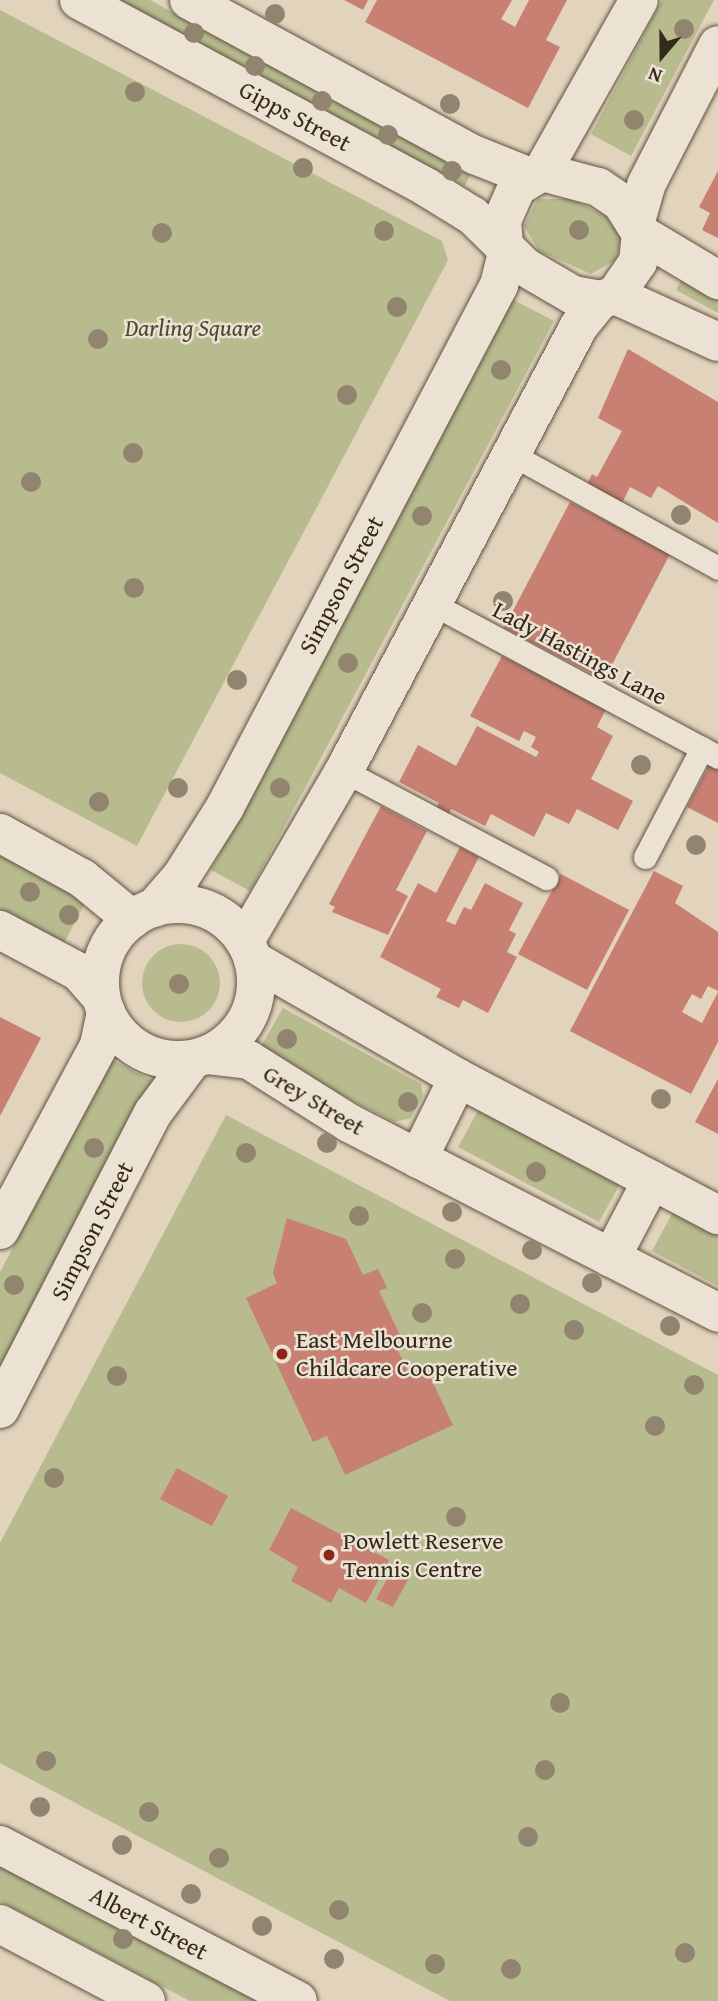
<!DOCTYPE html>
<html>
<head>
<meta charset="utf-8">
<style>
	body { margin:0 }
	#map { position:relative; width:718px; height:2001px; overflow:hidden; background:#e2d3bc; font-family:"Gentium Book Plus",serif }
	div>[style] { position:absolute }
	.green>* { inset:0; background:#b7bb8e }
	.round { border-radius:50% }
	.building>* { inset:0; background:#c88073 }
	.roads { filter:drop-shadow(0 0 2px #605442) drop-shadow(0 0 2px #605442) }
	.service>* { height:23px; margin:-11.5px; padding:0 11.5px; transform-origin:11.5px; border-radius:11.5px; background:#ece2d3 }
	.minor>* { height:38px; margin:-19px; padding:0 19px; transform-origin:19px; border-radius:19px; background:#ece2d3 }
	.minor>.ring { margin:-19px; padding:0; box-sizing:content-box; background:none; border:38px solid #ece2d3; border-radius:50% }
	.tertiary>* { height:38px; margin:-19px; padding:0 19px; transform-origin:19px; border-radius:19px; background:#ece2d3 }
	.trees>* { width:20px; height:20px; margin:-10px; border-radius:50%; background:#918570 }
	.dots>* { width:19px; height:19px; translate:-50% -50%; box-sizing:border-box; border:4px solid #ece2d3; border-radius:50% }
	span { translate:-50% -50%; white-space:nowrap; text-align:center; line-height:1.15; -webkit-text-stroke:5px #ece2d3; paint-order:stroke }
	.street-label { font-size:24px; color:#34291a }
	.park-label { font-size:24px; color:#4e4631; font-style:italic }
	.poi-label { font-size:24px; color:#34291a }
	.left { translate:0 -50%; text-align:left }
	.north { position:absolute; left:627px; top:21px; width:70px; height:70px; -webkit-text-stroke:5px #ece2d3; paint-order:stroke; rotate:200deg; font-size:19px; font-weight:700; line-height:28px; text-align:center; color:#34291a }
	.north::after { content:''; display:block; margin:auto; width:24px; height:32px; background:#34291a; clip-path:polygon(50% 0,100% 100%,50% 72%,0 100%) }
</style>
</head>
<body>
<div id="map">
	<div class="green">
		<i style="clip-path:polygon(118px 0,150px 0,471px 173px,465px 186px)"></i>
		<i style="clip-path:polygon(662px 0,714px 0,631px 156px,591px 134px)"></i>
		<i style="clip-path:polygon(0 10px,442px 241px,448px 260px,137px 846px,0 773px)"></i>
		<i style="clip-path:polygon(538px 199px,571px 199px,606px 216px,621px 236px,616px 260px,591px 274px,539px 251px,524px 226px)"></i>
		<i style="clip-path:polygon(683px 277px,718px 296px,718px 313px,676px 290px)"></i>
		<i style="clip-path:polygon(512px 299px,554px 321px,250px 891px,211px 870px)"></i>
		<i style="clip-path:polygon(0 855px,86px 901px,64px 943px,0 909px)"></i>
		<i class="round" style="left:142px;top:944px;width:78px;height:78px"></i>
		<i style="clip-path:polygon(283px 1008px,421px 1084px,423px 1096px,411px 1118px,394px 1122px,258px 1052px)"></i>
		<i style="clip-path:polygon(112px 1060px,155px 1082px,0 1377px,0 1272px)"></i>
		<i style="clip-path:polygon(479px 1109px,620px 1184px,599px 1222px,458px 1147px)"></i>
		<i style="clip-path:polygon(226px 1115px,718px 1375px,718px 2001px,450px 2001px,0 1763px,0 1543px)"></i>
		<i style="clip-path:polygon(673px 1212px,718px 1236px,718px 1286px,652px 1251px)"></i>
		<i style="clip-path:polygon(0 1860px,265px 2001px,190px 2001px,0 1901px)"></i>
	</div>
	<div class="building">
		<i style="clip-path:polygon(344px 0,368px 0,363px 10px)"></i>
		<i style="clip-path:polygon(377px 0,512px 0,501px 19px,515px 27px,529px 0,567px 0,546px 40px,560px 47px,528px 108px,365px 22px)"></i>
		<i style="clip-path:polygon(718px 171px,718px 238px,702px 230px,710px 213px,699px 207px)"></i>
		<i style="clip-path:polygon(628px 349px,718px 402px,718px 523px,658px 486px,651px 498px,630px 487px,621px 505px,586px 487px,592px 474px,597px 477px,622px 431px,598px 418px)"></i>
		<i style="clip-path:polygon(570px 502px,670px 554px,604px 680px,504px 628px)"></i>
		<i style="clip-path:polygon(502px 656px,606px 709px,597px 727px,613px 736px,591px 779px,633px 801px,618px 830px,577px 809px,569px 824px,546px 813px,534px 837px,491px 814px,485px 826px,451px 809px,447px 819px,433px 812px,439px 803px,399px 782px,418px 745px,456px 766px,477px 726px,536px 757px,539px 752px,531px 747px,536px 737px,524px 731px,519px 741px,470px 716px)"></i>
		<i style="clip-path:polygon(710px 764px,718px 769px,718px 823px,687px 807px)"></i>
		<i style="clip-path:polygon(381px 806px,427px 831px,396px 890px,408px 896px,388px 935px,332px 912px,335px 907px,329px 904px)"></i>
		<i style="clip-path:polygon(460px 847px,479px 857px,446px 921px,455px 925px,464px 907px,471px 910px,485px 883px,523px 903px,509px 930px,516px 934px,507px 952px,517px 957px,488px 1013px,463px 1000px,459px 1008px,436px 997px,441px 989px,380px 957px,418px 883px,436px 893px)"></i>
		<i style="clip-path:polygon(654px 871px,683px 886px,675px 903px,718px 932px,718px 991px,708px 986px,701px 999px,692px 994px,682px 1012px,702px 1023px,718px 992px,718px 1042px,691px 1094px,570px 1031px)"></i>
		<i style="clip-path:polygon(561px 874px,629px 910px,587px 990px,518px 954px)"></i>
		<i style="clip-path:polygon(0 1017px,41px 1038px,0 1116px)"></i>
		<i style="clip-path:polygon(718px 1079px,718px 1134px,695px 1122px)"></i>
		<i style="clip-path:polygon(287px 1218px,346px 1239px,363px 1275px,378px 1269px,387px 1288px,379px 1291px,402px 1339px,394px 1342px,409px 1374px,425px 1366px,453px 1425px,345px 1475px,327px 1436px,313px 1442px,246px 1298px,277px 1283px,273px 1273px)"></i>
		<i style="clip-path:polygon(177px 1468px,228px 1496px,212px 1526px,160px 1499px)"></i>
		<i style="clip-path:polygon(291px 1508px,389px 1560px,366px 1603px,339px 1588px,331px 1603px,291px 1581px,298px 1567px,269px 1550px)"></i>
		<i style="clip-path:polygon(395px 1565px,411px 1574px,393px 1607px,376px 1599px)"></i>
	</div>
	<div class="roads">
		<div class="service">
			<i style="left:511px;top:454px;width:236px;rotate:28.8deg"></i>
			<i style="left:433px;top:604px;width:323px;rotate:28.2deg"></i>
			<i style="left:344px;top:771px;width:229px;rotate:27.9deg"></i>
			<i style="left:645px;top:857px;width:123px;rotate:-62.4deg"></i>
		</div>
		<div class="minor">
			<i style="left:79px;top:0;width:394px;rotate:28.3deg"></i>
			<i style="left:426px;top:187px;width:55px;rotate:31.7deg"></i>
			<i style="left:473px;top:216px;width:73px;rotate:44.4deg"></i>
			<i style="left:525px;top:267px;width:56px;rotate:30.3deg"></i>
			<i style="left:573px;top:295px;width:27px;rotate:10deg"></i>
			<i style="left:600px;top:300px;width:16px;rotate:-18deg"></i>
			<i style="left:615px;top:295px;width:40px;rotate:-55.1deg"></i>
			<i style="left:638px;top:262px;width:28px;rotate:-84deg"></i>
			<i style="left:641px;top:234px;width:36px;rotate:-122deg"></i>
			<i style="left:622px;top:203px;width:29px;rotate:-146deg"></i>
			<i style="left:598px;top:187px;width:58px;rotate:-165deg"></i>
			<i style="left:542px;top:172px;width:29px;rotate:149deg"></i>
			<i style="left:517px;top:187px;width:37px;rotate:114deg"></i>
			<i style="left:502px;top:221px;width:21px;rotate:85deg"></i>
			<i style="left:189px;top:0;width:325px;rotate:28.5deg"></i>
			<i style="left:475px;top:155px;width:59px;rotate:21.8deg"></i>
			<i style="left:542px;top:172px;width:197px;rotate:-60.6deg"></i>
			<i style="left:636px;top:221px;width:37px;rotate:-74deg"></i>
			<i style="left:646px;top:185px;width:157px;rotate:-62.8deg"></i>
			<i style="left:641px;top:234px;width:90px;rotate:30.9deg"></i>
			<i style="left:615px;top:295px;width:113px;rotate:24.5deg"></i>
			<i style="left:0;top:833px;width:94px;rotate:28.8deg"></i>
			<i style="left:82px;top:878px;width:65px;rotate:39.4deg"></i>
			<i class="ring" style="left:100px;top:904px;width:118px;height:118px"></i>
			<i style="left:154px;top:908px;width:41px;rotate:-48.9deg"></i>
			<i style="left:181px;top:877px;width:83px;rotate:-57.8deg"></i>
			<i style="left:225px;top:807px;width:590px;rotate:-62.3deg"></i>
			<i style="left:499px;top:285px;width:36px;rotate:-76deg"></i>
			<i style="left:0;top:930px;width:89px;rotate:28deg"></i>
			<i style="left:79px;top:972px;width:33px;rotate:49deg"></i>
			<i style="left:245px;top:941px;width:197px;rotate:-59.8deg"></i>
			<i style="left:344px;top:771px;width:503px;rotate:-62.16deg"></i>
			<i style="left:579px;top:326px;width:33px;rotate:-51deg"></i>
			<i style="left:253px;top:960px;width:237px;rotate:29.9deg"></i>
			<i style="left:458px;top:1078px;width:294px;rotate:27.8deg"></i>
			<i style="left:206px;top:1055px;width:43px;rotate:6.6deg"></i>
			<i style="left:249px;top:1060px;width:118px;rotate:32.2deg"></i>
			<i style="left:349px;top:1123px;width:415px;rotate:27.2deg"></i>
			<i style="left:418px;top:1159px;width:90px;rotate:-63.7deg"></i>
			<i style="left:0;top:1230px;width:210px;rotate:-61.8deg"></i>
			<i style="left:99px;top:1045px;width:34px;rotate:-78deg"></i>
			<i style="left:611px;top:1258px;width:88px;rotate:-62.3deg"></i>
			<i style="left:0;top:1409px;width:333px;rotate:-62.7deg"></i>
			<i style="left:153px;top:1113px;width:67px;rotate:-53.5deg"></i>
		</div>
		<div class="tertiary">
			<i style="left:0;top:1845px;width:336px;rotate:27.6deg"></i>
			<i style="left:0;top:1924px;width:165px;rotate:27.8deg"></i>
		</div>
	</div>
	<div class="trees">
		<i style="left:275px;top:14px"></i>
		<i style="left:684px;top:29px"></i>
		<i style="left:194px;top:33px"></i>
		<i style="left:255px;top:66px"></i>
		<i style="left:135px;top:92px"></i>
		<i style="left:322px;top:101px"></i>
		<i style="left:450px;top:104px"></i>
		<i style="left:634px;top:120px"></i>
		<i style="left:388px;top:135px"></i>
		<i style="left:303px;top:168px"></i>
		<i style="left:452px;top:171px"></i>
		<i style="left:579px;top:230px"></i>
		<i style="left:384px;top:231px"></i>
		<i style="left:162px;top:233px"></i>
		<i style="left:397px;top:307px"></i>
		<i style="left:98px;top:339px"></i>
		<i style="left:501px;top:370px"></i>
		<i style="left:347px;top:395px"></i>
		<i style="left:133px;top:453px"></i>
		<i style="left:31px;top:482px"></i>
		<i style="left:681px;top:515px"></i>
		<i style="left:422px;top:516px"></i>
		<i style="left:134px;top:588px"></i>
		<i style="left:503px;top:601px"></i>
		<i style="left:348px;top:663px"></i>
		<i style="left:237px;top:680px"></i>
		<i style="left:641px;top:765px"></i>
		<i style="left:178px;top:788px"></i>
		<i style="left:280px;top:788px"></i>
		<i style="left:99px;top:802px"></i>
		<i style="left:696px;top:845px"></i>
		<i style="left:30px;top:892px"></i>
		<i style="left:69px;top:915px"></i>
		<i style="left:179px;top:984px"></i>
		<i style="left:287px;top:1039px"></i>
		<i style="left:661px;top:1099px"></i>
		<i style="left:408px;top:1102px"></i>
		<i style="left:327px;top:1143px"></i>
		<i style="left:94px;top:1148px"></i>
		<i style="left:246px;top:1153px"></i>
		<i style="left:536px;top:1172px"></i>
		<i style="left:452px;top:1212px"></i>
		<i style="left:359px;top:1216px"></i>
		<i style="left:532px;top:1250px"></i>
		<i style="left:455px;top:1259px"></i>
		<i style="left:592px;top:1283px"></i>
		<i style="left:14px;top:1285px"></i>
		<i style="left:520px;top:1304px"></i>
		<i style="left:422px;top:1313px"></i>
		<i style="left:670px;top:1326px"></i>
		<i style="left:574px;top:1330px"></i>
		<i style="left:117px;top:1376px"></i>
		<i style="left:694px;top:1385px"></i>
		<i style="left:655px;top:1426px"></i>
		<i style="left:54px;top:1478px"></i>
		<i style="left:456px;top:1517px"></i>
		<i style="left:560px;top:1703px"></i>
		<i style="left:46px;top:1761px"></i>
		<i style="left:545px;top:1770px"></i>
		<i style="left:40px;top:1807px"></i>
		<i style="left:149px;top:1812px"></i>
		<i style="left:528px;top:1837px"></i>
		<i style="left:122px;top:1845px"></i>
		<i style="left:219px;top:1858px"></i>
		<i style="left:191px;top:1894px"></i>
		<i style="left:339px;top:1910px"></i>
		<i style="left:262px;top:1926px"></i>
		<i style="left:123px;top:1939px"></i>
		<i style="left:685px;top:1953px"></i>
		<i style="left:334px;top:1959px"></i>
		<i style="left:435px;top:1964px"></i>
		<i style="left:511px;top:1969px"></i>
	</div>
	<div class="dots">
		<i style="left:282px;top:1354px;background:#8f2418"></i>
		<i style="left:329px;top:1555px;background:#8f2418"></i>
	</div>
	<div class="street-label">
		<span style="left:295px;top:116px;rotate:28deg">Gipps Street</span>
		<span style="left:341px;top:585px;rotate:-62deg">Simpson Street</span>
		<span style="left:580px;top:653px;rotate:28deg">Lady Hastings Lane</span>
		<span style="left:314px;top:1100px;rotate:31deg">Grey Street</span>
		<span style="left:92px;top:1231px;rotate:-63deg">Simpson Street</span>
		<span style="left:149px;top:1923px;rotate:28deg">Albert Street</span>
	</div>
	<div class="park-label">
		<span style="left:193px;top:328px">Darling Square</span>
	</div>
	<div class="poi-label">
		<span class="left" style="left:296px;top:1354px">East Melbourne<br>Childcare Cooperative</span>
		<span class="left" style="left:343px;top:1555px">Powlett Reserve<br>Tennis Centre</span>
	</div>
	<div class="north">N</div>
</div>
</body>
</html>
